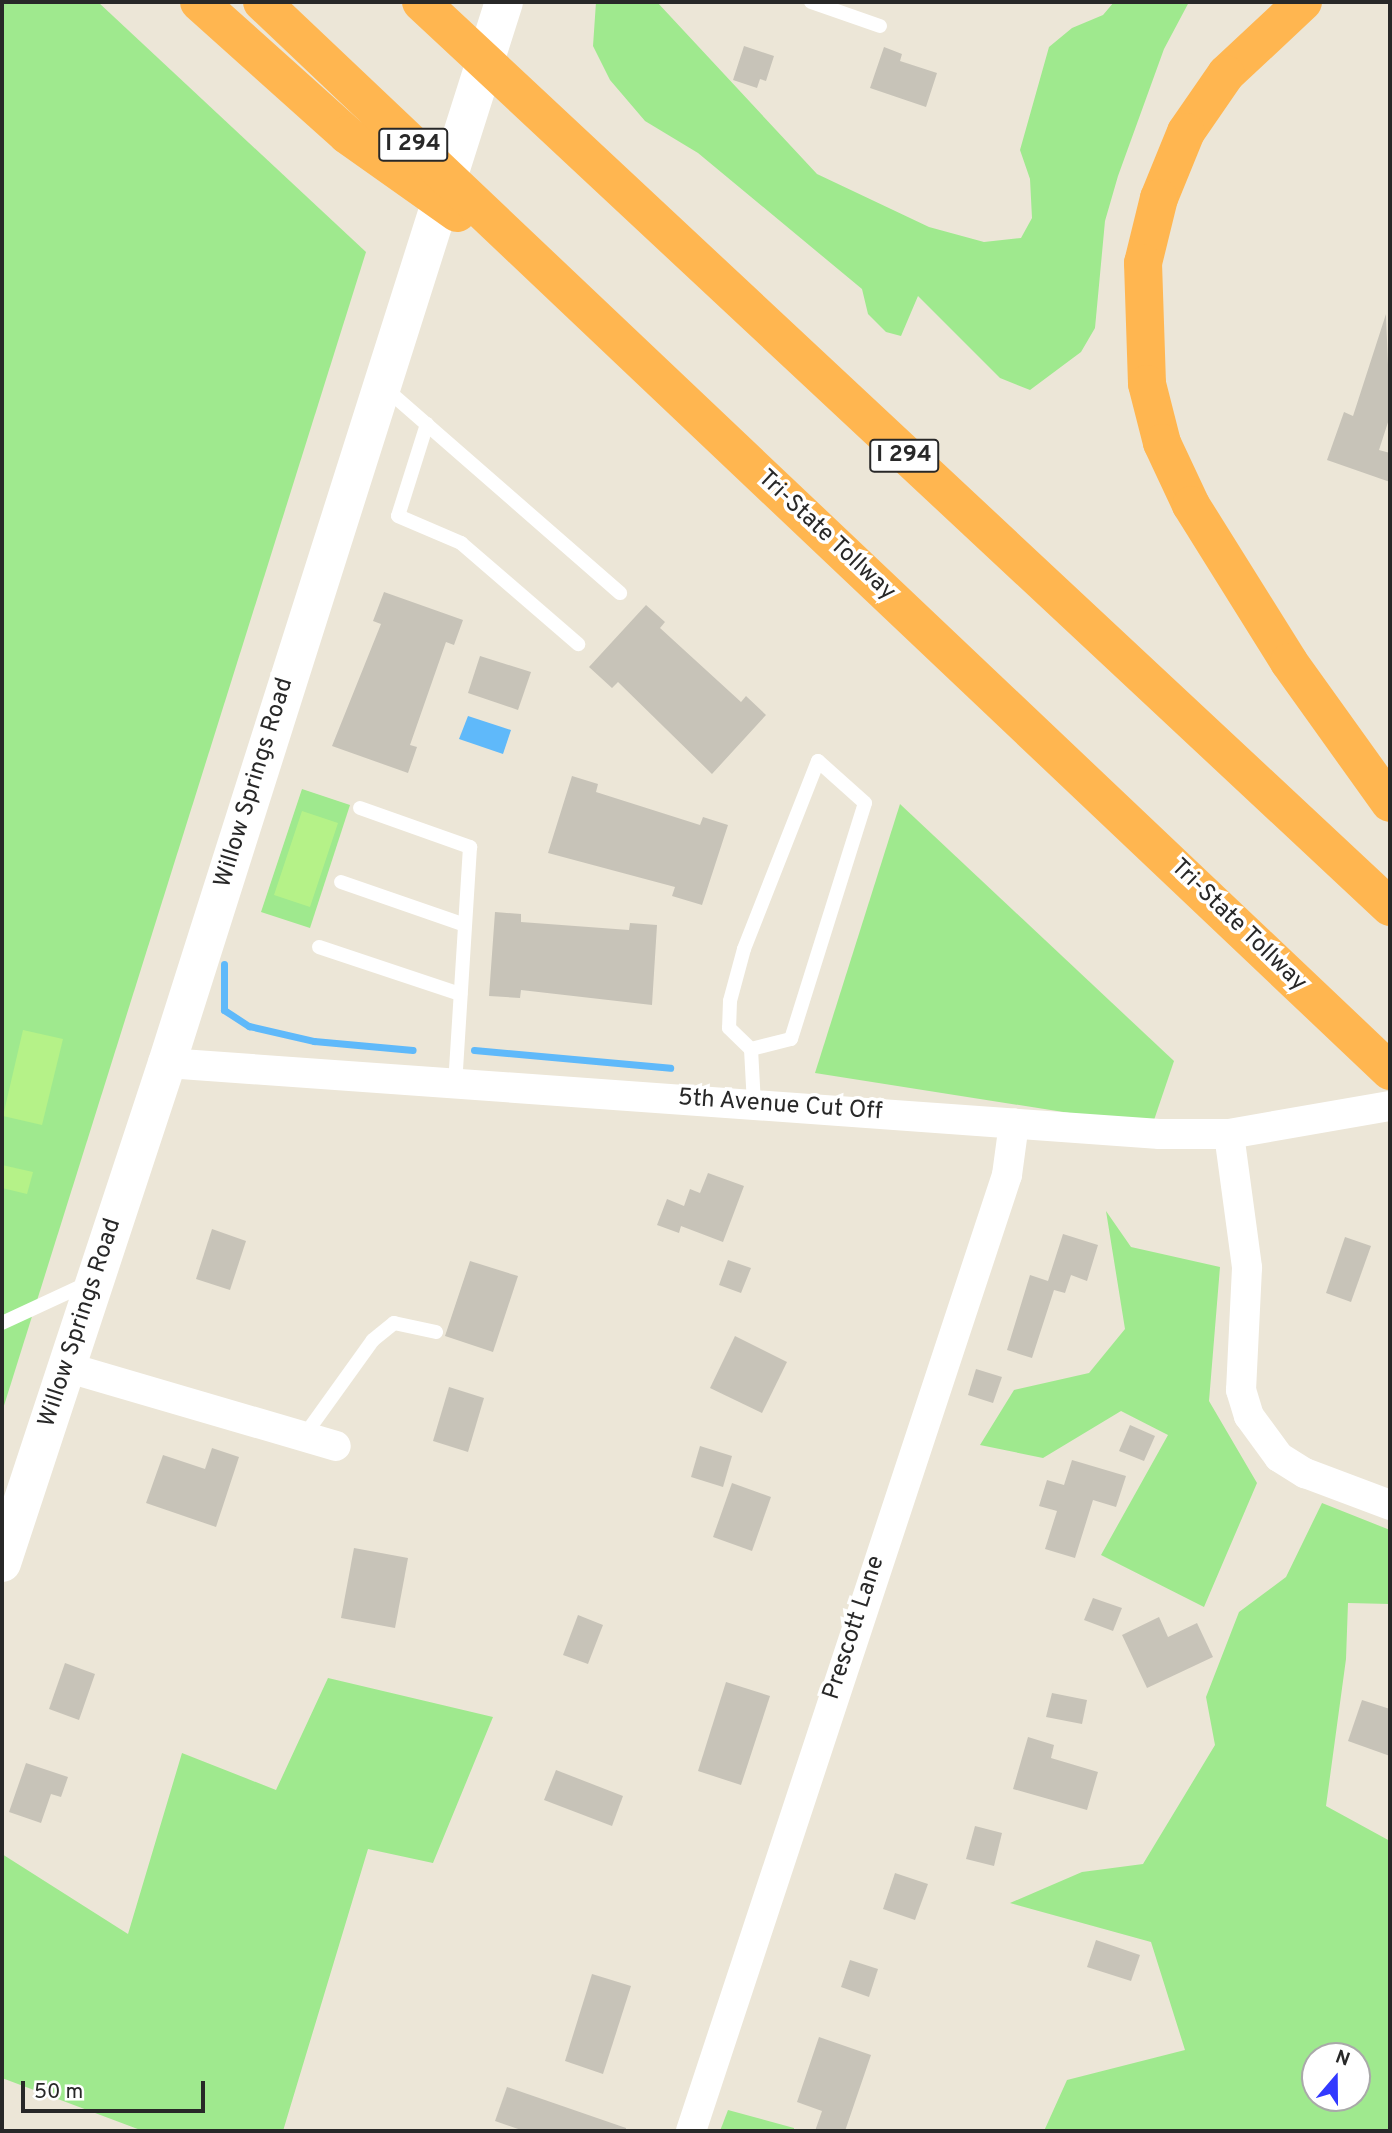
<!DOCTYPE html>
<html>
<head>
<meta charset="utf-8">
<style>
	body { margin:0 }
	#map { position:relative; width:1392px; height:2133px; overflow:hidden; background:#ece6d7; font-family:Overpass,sans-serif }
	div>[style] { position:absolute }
	.green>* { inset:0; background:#9fe98e }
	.pitch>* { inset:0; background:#b5f288 }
	.water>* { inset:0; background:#5fb9fa }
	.stream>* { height:7px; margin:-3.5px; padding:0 3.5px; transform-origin:3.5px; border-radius:3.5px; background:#5fb9fa }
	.building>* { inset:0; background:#c7c3b8 }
	.service>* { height:14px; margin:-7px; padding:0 7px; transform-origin:7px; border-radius:7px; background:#fff }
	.minor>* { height:30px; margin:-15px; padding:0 15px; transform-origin:15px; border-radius:15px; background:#fff }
	.secondary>* { height:38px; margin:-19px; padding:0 19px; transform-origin:19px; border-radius:19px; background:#fff }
	.motorway>* { height:38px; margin:-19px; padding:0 19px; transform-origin:19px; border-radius:19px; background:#ffb650 }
	span { translate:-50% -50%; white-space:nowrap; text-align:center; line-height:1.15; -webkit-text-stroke:7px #fff; paint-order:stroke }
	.shield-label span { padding:2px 5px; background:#fff; border:2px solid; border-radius:5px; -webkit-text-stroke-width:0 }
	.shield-label { font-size:23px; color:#282828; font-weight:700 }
	.street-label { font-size:24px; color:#282828 }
	.frame { position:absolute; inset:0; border:4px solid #282828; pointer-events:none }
	.north { position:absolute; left:1301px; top:2042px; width:70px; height:70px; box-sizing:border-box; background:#fff; border:2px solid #a9a9a9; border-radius:50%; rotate:20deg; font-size:19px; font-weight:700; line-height:28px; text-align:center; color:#282828 }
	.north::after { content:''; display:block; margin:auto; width:24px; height:32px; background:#3239ff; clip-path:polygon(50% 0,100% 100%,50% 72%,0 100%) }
	.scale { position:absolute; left:21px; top:2081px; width:184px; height:32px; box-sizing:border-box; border:4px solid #282828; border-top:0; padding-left:9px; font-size:21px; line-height:24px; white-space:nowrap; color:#282828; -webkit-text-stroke:5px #fff; paint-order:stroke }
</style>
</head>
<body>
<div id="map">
	<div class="green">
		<i style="clip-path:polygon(2px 2px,98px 2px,366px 252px,2px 1412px)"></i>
		<i style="clip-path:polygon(596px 2px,657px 2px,817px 174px,929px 227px,984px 242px,1021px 238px,1032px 218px,1030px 179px,1020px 150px,1049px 47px,1072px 28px,1103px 15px,1114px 2px,1189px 2px,1164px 49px,1118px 176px,1105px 221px,1095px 328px,1081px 352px,1030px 390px,1000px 378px,918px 296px,901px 336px,886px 332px,868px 314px,862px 289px,698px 153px,645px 121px,610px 80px,593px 46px)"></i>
		<i style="clip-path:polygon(302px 789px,350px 805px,310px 928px,261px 912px)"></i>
		<i style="clip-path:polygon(900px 804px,1174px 1061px,1152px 1126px,815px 1073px)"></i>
		<i style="clip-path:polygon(1106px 1211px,1131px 1247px,1220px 1267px,1209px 1401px,1257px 1483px,1204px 1607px,1101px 1555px,1168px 1435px,1121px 1411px,1043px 1458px,980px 1445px,1014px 1390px,1089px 1373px,1125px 1329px)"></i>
		<i style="clip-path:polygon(evenodd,1322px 1503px,1390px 1530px,1390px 1604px,1348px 1603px,1346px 1659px,1326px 1806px,1390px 1841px,1390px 2131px,1044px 2131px,1067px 2080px,1185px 2050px,1151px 1942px,1010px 1903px,1082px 1872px,1143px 1864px,1215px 1745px,1206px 1697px,1239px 1612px,1286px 1577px,1322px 1503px,1315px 2056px,1357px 2056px,1357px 2098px,1315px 2098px,1315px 2056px)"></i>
		<i style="clip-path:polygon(328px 1678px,493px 1717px,433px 1863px,368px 1849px,283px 2131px,143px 2131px,2px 2078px,2px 1854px,128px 1934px,182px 1753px,276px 1790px)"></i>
		<i style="clip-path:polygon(728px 2110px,794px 2128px,794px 2131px,720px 2131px)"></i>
	</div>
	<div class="pitch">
		<i style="clip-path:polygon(302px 811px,338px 823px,310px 907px,274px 895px)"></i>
		<i style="clip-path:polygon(23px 1030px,63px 1039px,42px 1125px,3px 1116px)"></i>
		<i style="clip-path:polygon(2px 1165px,33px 1172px,27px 1194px,2px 1188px)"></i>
	</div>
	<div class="water">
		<i style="clip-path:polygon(468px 716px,511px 730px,503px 754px,459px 739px)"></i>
	</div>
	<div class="stream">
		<i style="left:224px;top:964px;width:46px;rotate:90deg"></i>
		<i style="left:224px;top:1010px;width:30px;rotate:33deg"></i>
		<i style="left:249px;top:1026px;width:67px;rotate:13deg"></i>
		<i style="left:314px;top:1041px;width:99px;rotate:5.2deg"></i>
		<i style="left:474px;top:1050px;width:197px;rotate:5.2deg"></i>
	</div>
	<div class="building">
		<i style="clip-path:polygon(744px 46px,774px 56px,766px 81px,760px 79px,757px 88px,733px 80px)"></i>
		<i style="clip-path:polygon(884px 47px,902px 54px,900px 61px,937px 73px,926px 107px,870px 88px)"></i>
		<i style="clip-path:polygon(1386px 314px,1390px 416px,1379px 450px,1390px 453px,1390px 482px,1327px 460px,1344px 412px,1353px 416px)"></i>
		<i style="clip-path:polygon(384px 592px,463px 620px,454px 645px,446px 642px,410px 745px,417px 747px,408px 773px,332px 746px,381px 624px,373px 621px)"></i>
		<i style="clip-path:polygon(646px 605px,665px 622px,660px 628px,741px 702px,746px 696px,766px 715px,712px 774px,618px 682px,612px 688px,589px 667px)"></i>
		<i style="clip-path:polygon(480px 656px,531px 672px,518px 710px,468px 693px)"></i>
		<i style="clip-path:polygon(572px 776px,598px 784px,596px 792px,700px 825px,703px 817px,728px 825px,702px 905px,672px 896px,675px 887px,548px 853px)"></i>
		<i style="clip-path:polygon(495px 912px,521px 914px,521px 922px,629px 930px,630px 923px,657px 925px,652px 1005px,521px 990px,520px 998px,489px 996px)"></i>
		<i style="clip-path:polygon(708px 1173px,744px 1186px,723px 1242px,681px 1226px,679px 1233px,657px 1225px,667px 1199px,684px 1206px,690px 1189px,700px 1193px)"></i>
		<i style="clip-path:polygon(212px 1229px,246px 1241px,230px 1290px,196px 1279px)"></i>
		<i style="clip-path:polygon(1063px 1234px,1098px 1245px,1087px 1281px,1071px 1275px,1065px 1293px,1054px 1290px,1032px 1358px,1007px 1350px,1030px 1275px,1048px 1281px)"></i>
		<i style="clip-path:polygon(1345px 1237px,1371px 1246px,1351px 1302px,1326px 1293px)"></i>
		<i style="clip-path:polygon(728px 1260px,751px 1268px,741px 1293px,719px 1285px)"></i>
		<i style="clip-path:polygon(470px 1261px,518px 1276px,493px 1352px,445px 1336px)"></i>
		<i style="clip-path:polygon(735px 1336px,787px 1362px,762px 1413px,710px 1388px)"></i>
		<i style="clip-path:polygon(976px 1369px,1002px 1377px,993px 1403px,968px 1395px)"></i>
		<i style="clip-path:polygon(449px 1387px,484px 1398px,468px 1452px,433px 1441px)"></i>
		<i style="clip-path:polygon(1130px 1425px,1155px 1436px,1144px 1461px,1119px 1451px)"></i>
		<i style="clip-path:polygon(700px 1446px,732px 1456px,723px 1487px,691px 1477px)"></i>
		<i style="clip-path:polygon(212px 1448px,239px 1457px,216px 1527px,146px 1503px,163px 1455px,205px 1469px)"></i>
		<i style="clip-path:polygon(1072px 1460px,1126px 1476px,1116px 1507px,1093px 1500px,1075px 1558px,1045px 1549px,1057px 1511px,1039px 1506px,1047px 1480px,1064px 1485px)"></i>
		<i style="clip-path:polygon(732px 1483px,771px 1497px,752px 1551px,713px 1537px)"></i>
		<i style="clip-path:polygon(354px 1548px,408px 1558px,395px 1628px,341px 1618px)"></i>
		<i style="clip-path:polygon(1093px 1598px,1122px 1608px,1113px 1631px,1084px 1620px)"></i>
		<i style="clip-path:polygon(578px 1615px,603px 1625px,588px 1664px,563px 1655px)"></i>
		<i style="clip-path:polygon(1159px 1617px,1168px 1637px,1197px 1623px,1213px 1657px,1147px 1688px,1122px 1635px)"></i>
		<i style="clip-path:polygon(65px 1663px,95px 1674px,79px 1720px,49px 1709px)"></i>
		<i style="clip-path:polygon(726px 1682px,770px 1696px,741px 1785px,698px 1771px)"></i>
		<i style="clip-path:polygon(1052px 1693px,1087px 1700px,1082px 1724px,1046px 1717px)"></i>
		<i style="clip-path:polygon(1362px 1700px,1390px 1709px,1390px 1756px,1348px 1741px)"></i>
		<i style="clip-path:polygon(1028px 1737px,1054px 1745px,1051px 1758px,1098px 1772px,1087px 1810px,1013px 1789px)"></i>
		<i style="clip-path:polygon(26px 1763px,68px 1777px,61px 1797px,51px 1794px,41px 1823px,9px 1812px)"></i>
		<i style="clip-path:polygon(556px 1770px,623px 1796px,612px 1826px,544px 1800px)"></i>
		<i style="clip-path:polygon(975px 1826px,1002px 1833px,994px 1866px,966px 1859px)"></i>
		<i style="clip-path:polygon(895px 1873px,928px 1884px,915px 1920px,883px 1909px)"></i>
		<i style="clip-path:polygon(1096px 1940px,1140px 1955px,1131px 1981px,1087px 1967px)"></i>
		<i style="clip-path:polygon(850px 1960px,878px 1969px,869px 1997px,841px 1987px)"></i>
		<i style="clip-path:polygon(592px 1974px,631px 1986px,603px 2074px,565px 2061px)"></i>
		<i style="clip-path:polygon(819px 2037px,871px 2055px,845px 2131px,815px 2131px,822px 2111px,797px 2102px)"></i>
		<i style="clip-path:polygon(507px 2087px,626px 2128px,626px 2131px,524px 2131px,495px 2121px)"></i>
	</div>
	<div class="service">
		<i style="left:811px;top:2px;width:73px;rotate:19.2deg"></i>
		<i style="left:385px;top:388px;width:312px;rotate:41.1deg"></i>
		<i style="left:427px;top:424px;width:96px;rotate:107.5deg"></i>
		<i style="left:398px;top:516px;width:69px;rotate:23.2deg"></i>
		<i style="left:461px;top:543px;width:155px;rotate:40.8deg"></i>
		<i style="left:360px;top:808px;width:117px;rotate:19.5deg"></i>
		<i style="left:470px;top:847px;width:238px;rotate:93.6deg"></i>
		<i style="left:341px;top:882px;width:131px;rotate:19.1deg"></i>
		<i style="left:319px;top:947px;width:149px;rotate:18.4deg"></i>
		<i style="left:751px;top:1049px;width:41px;rotate:-14deg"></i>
		<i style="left:791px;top:1039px;width:247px;rotate:-72.6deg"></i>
		<i style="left:865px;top:803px;width:63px;rotate:-138.2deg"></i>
		<i style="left:818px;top:761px;width:202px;rotate:111.5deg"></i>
		<i style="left:744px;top:949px;width:54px;rotate:105.1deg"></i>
		<i style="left:730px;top:1001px;width:27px;rotate:92deg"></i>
		<i style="left:729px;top:1028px;width:30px;rotate:44deg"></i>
		<i style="left:751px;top:1049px;width:55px;rotate:86.9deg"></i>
		<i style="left:2px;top:1323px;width:93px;rotate:-24.9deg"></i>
		<i style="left:304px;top:1436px;width:118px;rotate:-54.3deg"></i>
		<i style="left:373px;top:1340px;width:27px;rotate:-39deg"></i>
		<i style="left:394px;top:1323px;width:43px;rotate:12.1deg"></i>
	</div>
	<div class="minor">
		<i style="left:167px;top:1063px;width:995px;rotate:4.09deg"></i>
		<i style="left:1159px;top:1134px;width:70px"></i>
		<i style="left:1229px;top:1134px;width:163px;rotate:-9.9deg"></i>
		<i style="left:1229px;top:1134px;width:135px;rotate:82.3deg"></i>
		<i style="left:1247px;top:1268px;width:122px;rotate:92.8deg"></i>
		<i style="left:1241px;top:1390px;width:27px;rotate:73deg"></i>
		<i style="left:1249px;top:1416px;width:51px;rotate:53.8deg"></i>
		<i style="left:1279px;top:1457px;width:31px;rotate:32deg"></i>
		<i style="left:1305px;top:1473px;width:91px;rotate:20.6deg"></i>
		<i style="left:66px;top:1367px;width:281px;rotate:16.3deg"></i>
		<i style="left:691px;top:2131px;width:1007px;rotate:-71.71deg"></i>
		<i style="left:1007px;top:1175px;width:52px;rotate:-82.3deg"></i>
	</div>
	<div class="secondary">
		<i style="left:2px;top:1563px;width:527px;rotate:-71.74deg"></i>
		<i style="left:167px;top:1063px;width:1113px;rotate:-72.38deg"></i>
	</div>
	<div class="motorway">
		<i style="left:199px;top:2px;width:199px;rotate:41.9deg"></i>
		<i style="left:347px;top:135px;width:135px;rotate:35.3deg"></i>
		<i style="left:262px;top:2px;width:1554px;rotate:43.46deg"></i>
		<i style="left:421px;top:2px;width:1326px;rotate:43.04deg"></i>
		<i style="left:1303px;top:2px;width:105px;rotate:136.9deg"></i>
		<i style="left:1226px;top:74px;width:70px;rotate:124.6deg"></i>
		<i style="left:1186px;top:132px;width:71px;rotate:112.2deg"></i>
		<i style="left:1159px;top:198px;width:67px;rotate:103.8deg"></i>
		<i style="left:1143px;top:263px;width:121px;rotate:88.1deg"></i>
		<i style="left:1147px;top:384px;width:61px;rotate:75.7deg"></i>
		<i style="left:1162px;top:443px;width:68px;rotate:64.9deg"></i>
		<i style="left:1191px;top:505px;width:185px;rotate:58deg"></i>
		<i style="left:1289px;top:662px;width:173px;rotate:54.4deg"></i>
	</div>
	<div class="shield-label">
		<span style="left:413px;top:145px">I 294</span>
		<span style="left:904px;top:456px">I 294</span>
	</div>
	<div class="street-label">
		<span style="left:826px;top:536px;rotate:43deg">Tri-State Tollway</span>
		<span style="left:255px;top:783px;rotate:-73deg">Willow Springs Road</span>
		<span style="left:1238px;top:926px;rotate:44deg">Tri-State Tollway</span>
		<span style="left:780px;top:1106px;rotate:4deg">5th Avenue Cut Off</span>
		<span style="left:81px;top:1323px;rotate:-72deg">Willow Springs Road</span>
		<span style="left:855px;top:1628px;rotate:-72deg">Prescott Lane</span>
	</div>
	<div class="frame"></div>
	<div class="north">N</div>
	<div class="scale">50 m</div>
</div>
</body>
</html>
